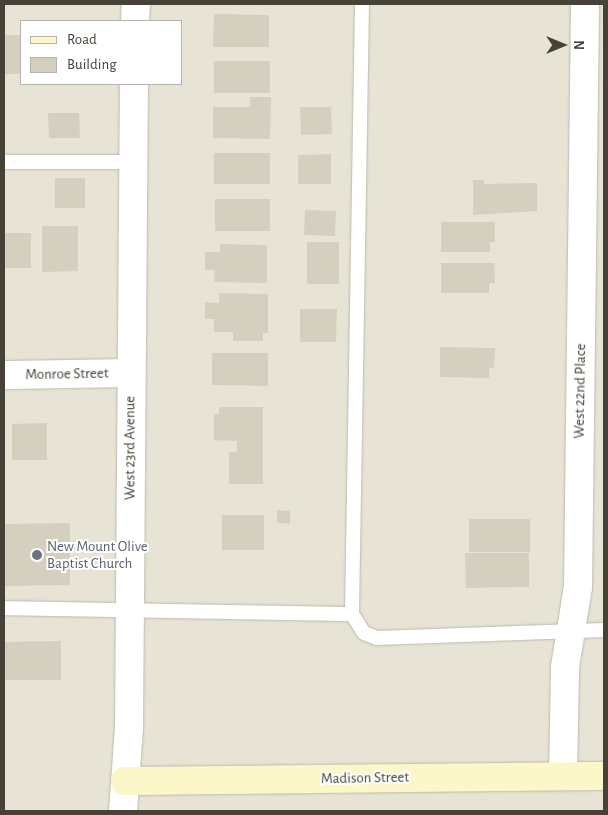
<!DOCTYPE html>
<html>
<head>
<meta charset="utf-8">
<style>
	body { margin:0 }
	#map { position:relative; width:608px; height:815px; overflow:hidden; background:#f3f1e8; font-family:"Alegreya Sans",sans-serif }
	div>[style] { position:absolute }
	.residential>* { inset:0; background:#e7e4d6 }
	.building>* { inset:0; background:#d4cfbe }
	.roads { filter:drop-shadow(0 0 1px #bebaab) drop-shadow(0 0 1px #bebaab) }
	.lane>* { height:14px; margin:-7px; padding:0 7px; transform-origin:7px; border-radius:7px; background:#fff }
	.street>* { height:28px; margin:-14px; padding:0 14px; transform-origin:14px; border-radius:14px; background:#fff }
	.secondary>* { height:28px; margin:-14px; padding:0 14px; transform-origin:14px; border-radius:14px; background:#fcf7c9 }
	.dots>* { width:14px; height:14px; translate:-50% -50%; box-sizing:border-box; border:2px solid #fff; border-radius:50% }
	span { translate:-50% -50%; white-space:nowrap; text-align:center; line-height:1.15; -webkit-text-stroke:4px #fff; paint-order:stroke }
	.street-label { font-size:15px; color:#464237 }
	.worship-label { font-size:15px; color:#5b616d }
	.left { translate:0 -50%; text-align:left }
	.frame { position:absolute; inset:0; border:5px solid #464237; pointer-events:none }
	.legend { position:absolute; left:20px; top:20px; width:162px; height:65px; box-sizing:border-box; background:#fff; border:1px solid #b5b3af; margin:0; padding:6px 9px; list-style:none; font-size:15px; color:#464237 }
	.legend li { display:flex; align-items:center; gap:10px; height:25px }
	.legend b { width:25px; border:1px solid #b5b3af }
	.north { position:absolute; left:538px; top:20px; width:50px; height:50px; -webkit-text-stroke:4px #fff; paint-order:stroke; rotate:90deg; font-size:14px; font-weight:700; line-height:20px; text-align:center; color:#464237 }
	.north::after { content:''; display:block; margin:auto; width:18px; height:22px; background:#464237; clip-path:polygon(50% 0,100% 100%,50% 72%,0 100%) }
</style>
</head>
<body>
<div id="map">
	<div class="residential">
		<i style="clip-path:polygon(evenodd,4px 4px,604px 4px,604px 811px,4px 811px,4px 4px,21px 21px,181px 21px,181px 84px,21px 84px,21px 21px)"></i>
	</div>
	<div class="building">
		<i style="clip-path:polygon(214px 14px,269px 15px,269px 47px,213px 47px)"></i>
		<i style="clip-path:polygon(4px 35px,21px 35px,21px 74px,4px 74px)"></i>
		<i style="clip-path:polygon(214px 61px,270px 61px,270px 93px,214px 93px)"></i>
		<i style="clip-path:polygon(250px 97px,271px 97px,270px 139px,213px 138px,213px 107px,250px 107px)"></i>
		<i style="clip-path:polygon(300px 107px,331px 107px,332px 134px,301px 135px)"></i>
		<i style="clip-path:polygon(48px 113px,79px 113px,80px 138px,49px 138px)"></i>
		<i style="clip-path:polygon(214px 153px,270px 153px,270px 184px,214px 184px)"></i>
		<i style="clip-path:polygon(331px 154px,331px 184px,298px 184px,298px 155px)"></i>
		<i style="clip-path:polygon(55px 178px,85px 178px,85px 208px,55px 208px)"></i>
		<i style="clip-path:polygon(473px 180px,484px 180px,484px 184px,537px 183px,537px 211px,473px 215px)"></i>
		<i style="clip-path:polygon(215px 199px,270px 199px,270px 231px,215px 231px)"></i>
		<i style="clip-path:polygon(305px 210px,336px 211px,335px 236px,304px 235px)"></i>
		<i style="clip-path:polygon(441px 222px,495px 222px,495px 242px,490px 242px,490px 252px,441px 252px)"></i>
		<i style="clip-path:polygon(42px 226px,78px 226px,78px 271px,42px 272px)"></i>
		<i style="clip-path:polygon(4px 233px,31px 233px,31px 268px,4px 268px)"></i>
		<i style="clip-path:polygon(307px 242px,339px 242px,339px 284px,307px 284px)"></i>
		<i style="clip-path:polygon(220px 244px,267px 245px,267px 283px,214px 282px,215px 270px,205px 270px,205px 252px,220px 252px)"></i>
		<i style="clip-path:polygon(441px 263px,494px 263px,495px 283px,489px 283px,489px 293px,441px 293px)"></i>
		<i style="clip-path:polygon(219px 293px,268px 294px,268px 333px,263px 333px,263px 341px,233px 341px,233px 332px,214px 332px,214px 319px,205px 319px,205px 302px,219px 303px)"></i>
		<i style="clip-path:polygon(300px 309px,337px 309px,336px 342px,300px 342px)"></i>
		<i style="clip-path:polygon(440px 347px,495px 348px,494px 368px,489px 368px,489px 378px,440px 377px)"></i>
		<i style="clip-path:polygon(212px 353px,268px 353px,268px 386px,212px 385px)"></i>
		<i style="clip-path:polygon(219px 407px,263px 407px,263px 484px,229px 484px,229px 452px,237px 452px,237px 441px,214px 440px,214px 414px,219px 414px)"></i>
		<i style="clip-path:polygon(47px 423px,47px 460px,12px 460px,12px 424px)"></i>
		<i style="clip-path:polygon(277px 510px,290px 511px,290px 524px,277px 523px)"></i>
		<i style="clip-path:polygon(222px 515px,264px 515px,264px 550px,222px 550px)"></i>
		<i style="clip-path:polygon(469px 519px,530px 519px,530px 552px,469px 552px)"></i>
		<i style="clip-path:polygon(70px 523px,70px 585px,4px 586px,4px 524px)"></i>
		<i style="clip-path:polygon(465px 553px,529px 553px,529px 587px,466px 588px)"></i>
		<i style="clip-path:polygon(61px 641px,61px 680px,4px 680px,4px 642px)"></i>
	</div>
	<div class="roads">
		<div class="lane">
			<i style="left:362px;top:4px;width:610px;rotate:90.94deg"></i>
			<i style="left:352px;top:614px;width:22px;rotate:58deg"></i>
			<i style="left:364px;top:633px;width:14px;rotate:21deg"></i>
			<i style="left:377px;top:638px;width:227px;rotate:-2deg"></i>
			<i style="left:4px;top:162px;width:129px"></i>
			<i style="left:4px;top:608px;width:348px;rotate:1deg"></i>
		</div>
		<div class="street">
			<i style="left:135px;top:21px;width:17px;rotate:-87deg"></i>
			<i style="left:4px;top:375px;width:126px;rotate:-0.9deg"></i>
			<i style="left:563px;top:776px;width:109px;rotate:-88.9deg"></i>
			<i style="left:565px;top:667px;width:81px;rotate:-80.8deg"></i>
			<i style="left:578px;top:587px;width:583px;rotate:-89.31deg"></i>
			<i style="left:123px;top:811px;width:83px;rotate:-85.9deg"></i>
			<i style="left:129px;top:728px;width:644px;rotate:-89.56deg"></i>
		</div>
		<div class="secondary">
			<i style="left:125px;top:781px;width:479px;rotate:-0.6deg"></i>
		</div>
	</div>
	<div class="dots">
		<i style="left:37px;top:555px;background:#6b7280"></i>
	</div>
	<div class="street-label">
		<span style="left:67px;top:374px;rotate:-1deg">Monroe Street</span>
		<span style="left:580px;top:391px;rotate:-89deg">West 22nd Place</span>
		<span style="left:130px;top:448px;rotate:-90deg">West 23rd Avenue</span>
		<span style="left:365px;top:778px;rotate:-1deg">Madison Street</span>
	</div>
	<div class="worship-label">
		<span class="left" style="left:47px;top:555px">New Mount Olive<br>Baptist Church</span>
	</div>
	<div class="frame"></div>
	<ul class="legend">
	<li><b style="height:6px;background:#fcf7c9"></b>Road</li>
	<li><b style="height:14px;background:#d4cfbe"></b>Building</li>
	</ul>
	<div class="north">N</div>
</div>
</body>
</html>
